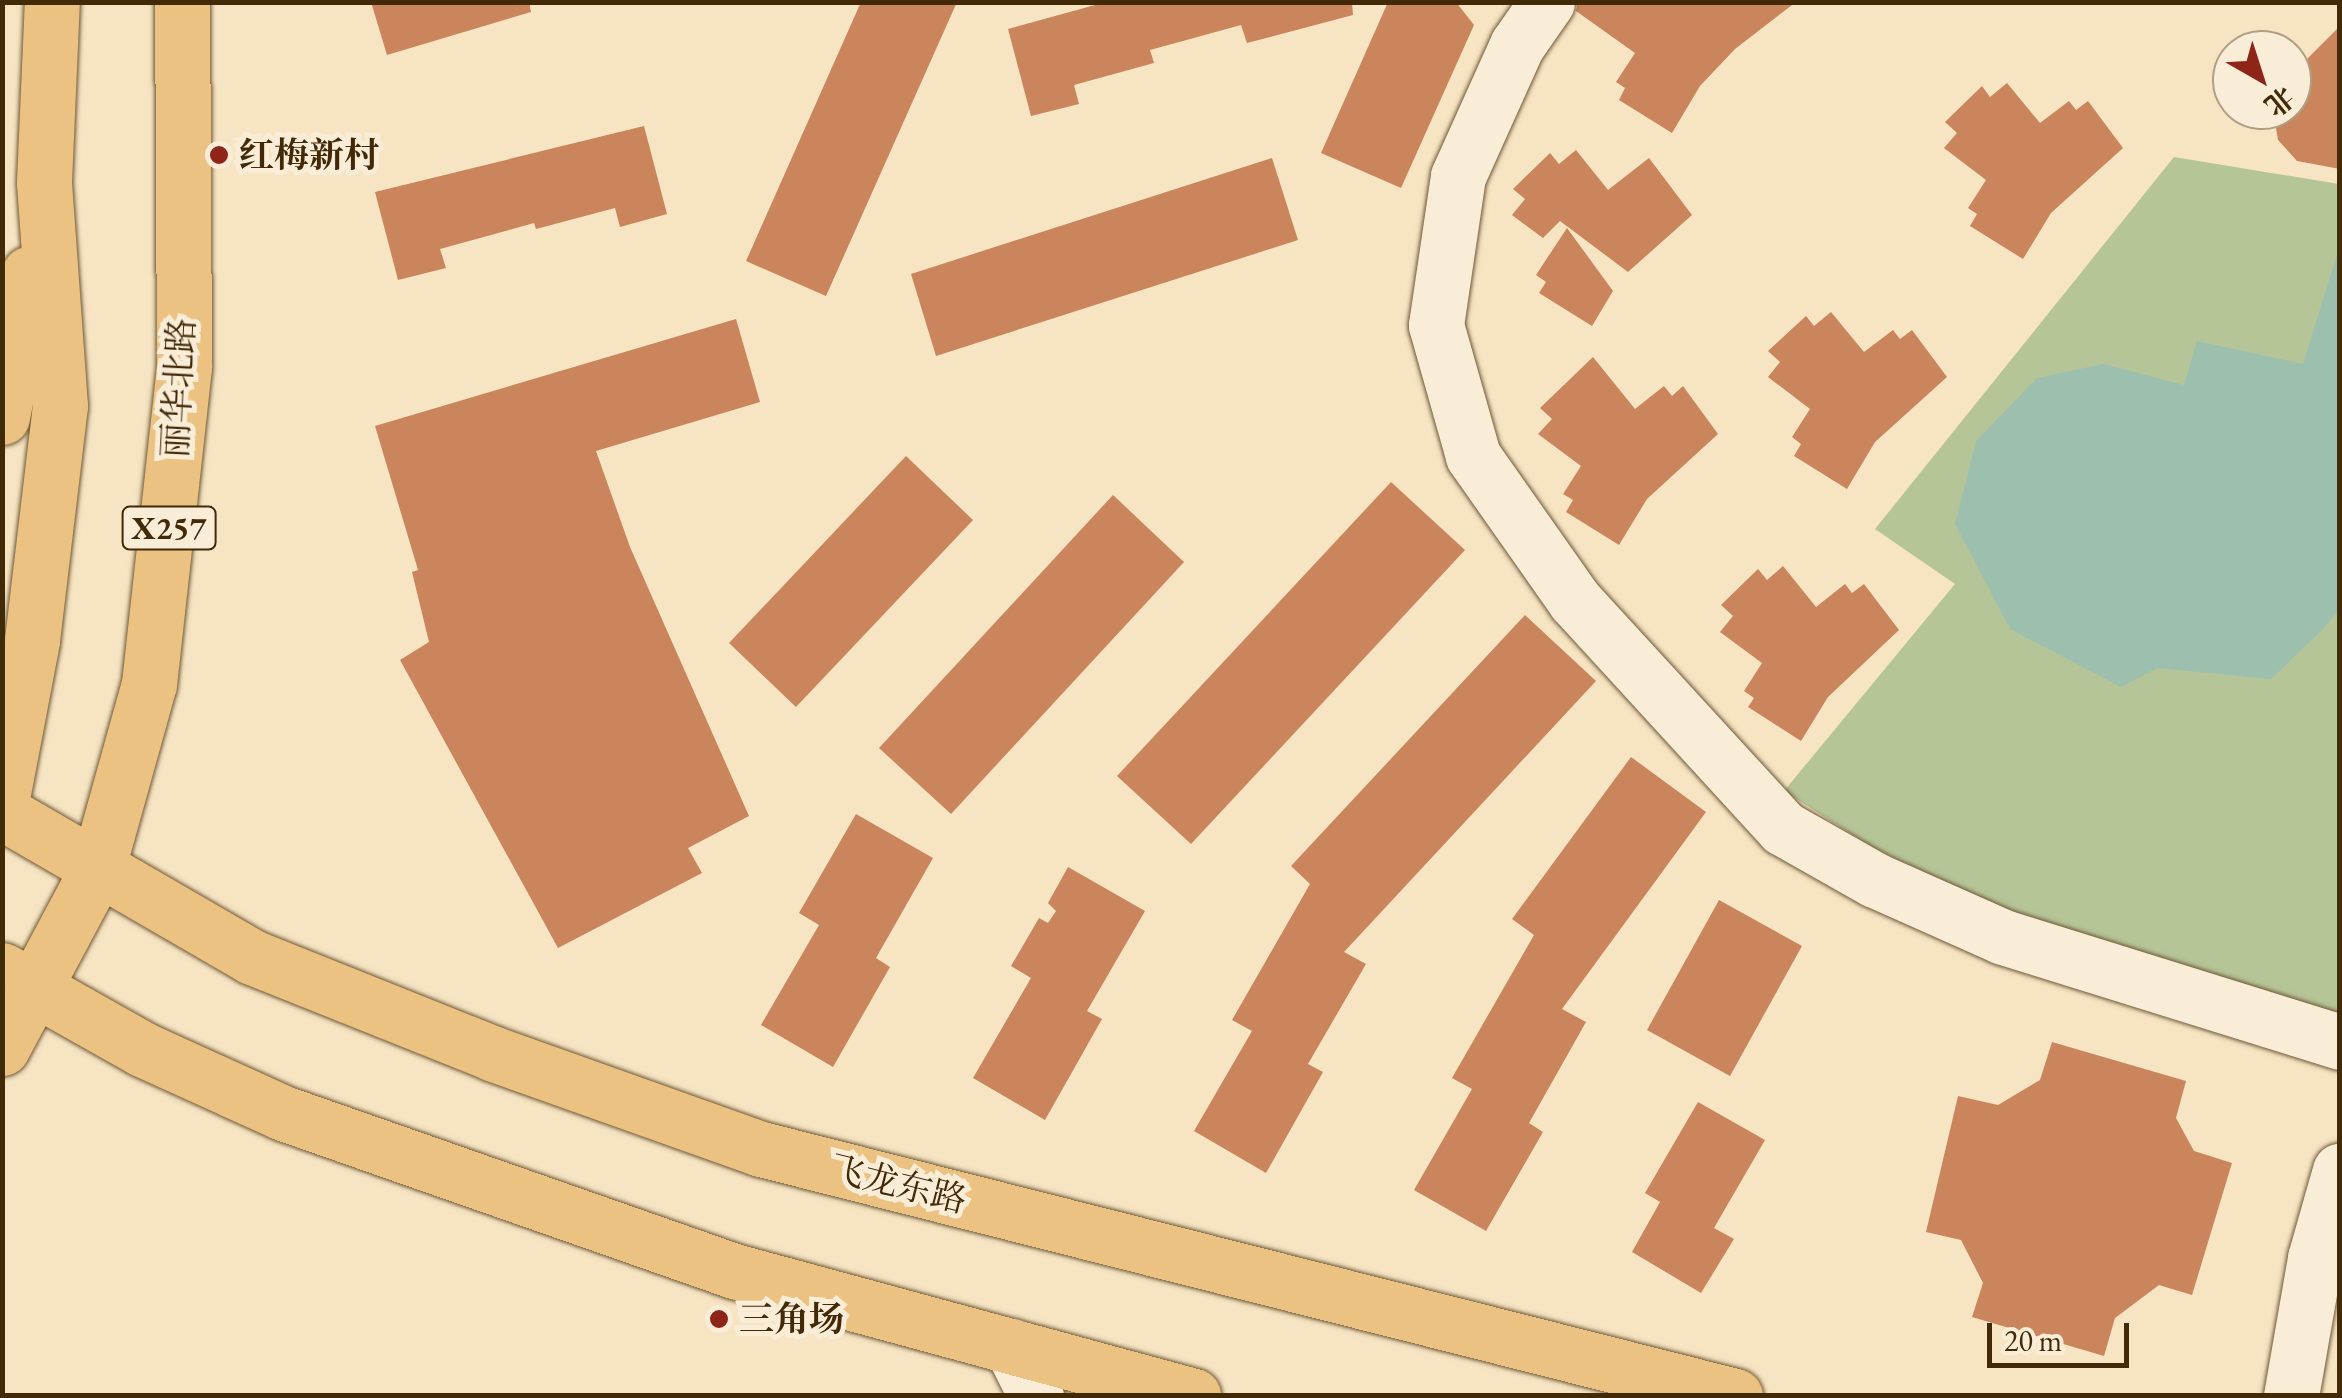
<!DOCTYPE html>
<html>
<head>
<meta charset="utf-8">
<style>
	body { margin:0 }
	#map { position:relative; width:2342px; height:1398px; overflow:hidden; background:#f6e4c2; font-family:"EB Garamond","Noto Serif SC",serif }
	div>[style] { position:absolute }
	.green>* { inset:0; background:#b6c598 }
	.water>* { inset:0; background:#9dbfae }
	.building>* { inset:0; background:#ca855c }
	.roads { filter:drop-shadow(0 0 2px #6f5836) drop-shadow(0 0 2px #6f5836) }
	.minor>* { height:55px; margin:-27.5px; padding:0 27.5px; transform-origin:27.5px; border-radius:27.5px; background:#f9edd7 }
	.major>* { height:55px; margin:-27.5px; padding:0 27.5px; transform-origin:27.5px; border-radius:27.5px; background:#ebc281 }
	.dots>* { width:28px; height:28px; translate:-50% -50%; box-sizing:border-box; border:5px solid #f9edd7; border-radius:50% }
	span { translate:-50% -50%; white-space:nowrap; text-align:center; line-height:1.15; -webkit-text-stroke:10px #f9edd7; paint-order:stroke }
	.shield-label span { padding:2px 8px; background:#f9edd7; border:2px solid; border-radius:8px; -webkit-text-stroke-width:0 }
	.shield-label { font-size:32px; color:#422907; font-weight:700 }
	.poi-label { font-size:35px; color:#422907; font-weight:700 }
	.left { translate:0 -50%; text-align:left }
	.street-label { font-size:35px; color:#422907 }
	.frame { position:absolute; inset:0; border:5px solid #422907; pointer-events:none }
	.north { position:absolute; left:2212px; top:30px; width:100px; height:100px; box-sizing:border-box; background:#f9edd7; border:2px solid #b09f84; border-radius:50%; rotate:141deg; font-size:28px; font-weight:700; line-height:40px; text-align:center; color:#422907 }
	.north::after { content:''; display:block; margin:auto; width:35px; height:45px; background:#8f2418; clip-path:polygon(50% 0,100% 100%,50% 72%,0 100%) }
	.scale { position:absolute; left:1987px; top:1323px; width:142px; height:45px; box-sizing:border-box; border:5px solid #422907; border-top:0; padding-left:12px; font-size:30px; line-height:35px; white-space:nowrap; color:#422907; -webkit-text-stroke:8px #f9edd7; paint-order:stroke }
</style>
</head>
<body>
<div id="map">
	<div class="green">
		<i style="clip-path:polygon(2174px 157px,2339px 184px,2339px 1017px,2019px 916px,1875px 849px,1784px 791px,1955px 584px,1875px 529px)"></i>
	</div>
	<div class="water">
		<i style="clip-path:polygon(2339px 248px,2340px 608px,2323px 629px,2271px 679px,2157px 668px,2121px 687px,2010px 629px,1955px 524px,1976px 441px,2037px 378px,2103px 364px,2184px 385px,2197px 341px,2303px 364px)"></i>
	</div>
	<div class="building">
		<i style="clip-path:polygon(371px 2px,529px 2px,531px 12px,387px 55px)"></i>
		<i style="clip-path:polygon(861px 2px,957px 2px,826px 296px,746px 261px)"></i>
		<i style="clip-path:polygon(1106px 2px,1352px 2px,1353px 15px,1247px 43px,1241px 25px,1150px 50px,1154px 63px,1074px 85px,1079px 104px,1031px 116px,1008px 29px)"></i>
		<i style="clip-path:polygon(1388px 2px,1456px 2px,1474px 25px,1401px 188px,1321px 153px)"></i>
		<i style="clip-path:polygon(1578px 2px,1796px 2px,1735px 49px,1700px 86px,1672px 133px,1619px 100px,1625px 88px,1616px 82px,1635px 53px,1576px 11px)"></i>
		<i style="clip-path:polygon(2340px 26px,2340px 169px,2297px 161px,2278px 140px,2273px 110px,2292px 110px,2292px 74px)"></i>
		<i style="clip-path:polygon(2007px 83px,2040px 123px,2069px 101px,2076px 110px,2088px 101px,2123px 148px,2051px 213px,2023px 259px,1970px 226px,1977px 214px,1968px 208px,1986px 180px,1944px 148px,1957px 133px,1945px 122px,1982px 86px,1990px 97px)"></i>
		<i style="clip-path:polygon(644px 126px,667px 214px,620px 227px,615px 208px,536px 229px,534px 223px,440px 249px,446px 268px,398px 280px,375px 192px)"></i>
		<i style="clip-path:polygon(1576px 150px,1608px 190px,1649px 158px,1692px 215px,1628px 272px,1560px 221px,1543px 238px,1512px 215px,1525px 199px,1513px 189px,1550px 153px,1559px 164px)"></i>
		<i style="clip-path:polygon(1272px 158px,1298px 240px,936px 356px,911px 274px)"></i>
		<i style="clip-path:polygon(1567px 228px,1613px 291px,1592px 326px,1539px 293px,1546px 282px,1536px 275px)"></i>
		<i style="clip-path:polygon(1831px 312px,1864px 352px,1893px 330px,1900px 339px,1912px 330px,1947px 377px,1875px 442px,1847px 489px,1794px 456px,1801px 444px,1792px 437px,1810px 409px,1768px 377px,1780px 362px,1768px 351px,1806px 316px,1814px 326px)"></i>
		<i style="clip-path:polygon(736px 319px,760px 402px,596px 451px,630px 547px,749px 816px,688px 848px,702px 873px,558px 948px,400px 660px,429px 642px,412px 572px,418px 570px,375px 426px)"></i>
		<i style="clip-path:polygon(1593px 357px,1635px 409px,1664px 386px,1672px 396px,1683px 386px,1718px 434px,1647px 499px,1619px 545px,1566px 512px,1573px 500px,1563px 494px,1581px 466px,1538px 434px,1552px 419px,1540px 408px)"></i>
		<i style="clip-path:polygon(906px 456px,973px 520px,796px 707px,729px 643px)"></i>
		<i style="clip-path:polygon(1391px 482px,1465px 550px,1191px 844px,1117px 776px)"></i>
		<i style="clip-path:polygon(1113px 495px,1184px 562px,951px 814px,879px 748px)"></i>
		<i style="clip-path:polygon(1783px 566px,1816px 607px,1845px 584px,1852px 593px,1864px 584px,1899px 630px,1828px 697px,1801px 741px,1748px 707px,1754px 698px,1744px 691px,1762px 663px,1720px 632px,1733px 616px,1721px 605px,1758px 569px,1767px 580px)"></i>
		<i style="clip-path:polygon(1525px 615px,1596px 681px,1344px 952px,1366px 964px,1308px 1064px,1323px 1072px,1266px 1173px,1194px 1131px,1252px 1031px,1232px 1020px,1310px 884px,1291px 866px)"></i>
		<i style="clip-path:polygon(1631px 757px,1706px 812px,1562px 1009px,1586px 1022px,1529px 1123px,1543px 1132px,1486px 1231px,1414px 1190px,1472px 1089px,1452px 1078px,1534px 935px,1512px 919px)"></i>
		<i style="clip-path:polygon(856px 814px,933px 858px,876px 958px,890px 967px,833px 1067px,761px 1025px,819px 925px,799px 913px)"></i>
		<i style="clip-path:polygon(1068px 867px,1145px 911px,1087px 1011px,1102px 1019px,1045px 1120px,973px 1078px,1031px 978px,1011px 966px,1039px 918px,1048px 923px,1056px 911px,1048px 903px)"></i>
		<i style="clip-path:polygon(1719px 900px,1802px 946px,1730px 1076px,1647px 1030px)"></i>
		<i style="clip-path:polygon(2052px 1042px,2186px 1081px,2176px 1118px,2194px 1151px,2232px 1163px,2192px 1295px,2159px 1285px,2115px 1318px,2104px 1356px,1972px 1317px,1983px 1283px,1961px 1240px,1926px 1232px,1958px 1096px,1998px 1105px,2040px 1080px)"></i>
		<i style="clip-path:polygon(1698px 1102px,1765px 1140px,1714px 1228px,1734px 1239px,1701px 1293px,1632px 1252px,1660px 1202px,1645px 1193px)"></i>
	</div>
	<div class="roads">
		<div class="minor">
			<i style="left:1547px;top:2px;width:52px;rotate:124.9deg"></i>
			<i style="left:1517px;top:45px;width:144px;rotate:114.2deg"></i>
			<i style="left:1458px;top:176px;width:151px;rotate:98.4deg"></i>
			<i style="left:1436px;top:325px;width:136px;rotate:74.2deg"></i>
			<i style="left:1473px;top:456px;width:177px;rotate:54.9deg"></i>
			<i style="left:1575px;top:601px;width:308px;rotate:47.5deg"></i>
			<i style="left:1783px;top:828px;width:106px;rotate:29.5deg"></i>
			<i style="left:1875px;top:880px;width:140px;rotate:24deg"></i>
			<i style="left:2003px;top:937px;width:353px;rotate:17.3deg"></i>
			<i style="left:1011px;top:1346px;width:56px;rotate:63.4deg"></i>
			<i style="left:2291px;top:1396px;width:140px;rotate:-80.1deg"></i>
			<i style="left:2315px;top:1258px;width:91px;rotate:-74.1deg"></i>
		</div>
		<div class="major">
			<i style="left:2px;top:417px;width:146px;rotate:-79.3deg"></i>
			<i style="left:2px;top:798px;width:161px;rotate:-79.2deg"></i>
			<i style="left:32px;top:640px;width:236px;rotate:-83.2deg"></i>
			<i style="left:60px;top:406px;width:225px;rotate:-94.1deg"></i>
			<i style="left:44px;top:182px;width:180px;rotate:-87.5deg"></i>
			<i style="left:2px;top:812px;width:289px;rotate:30.1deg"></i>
			<i style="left:252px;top:957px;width:261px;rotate:21.8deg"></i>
			<i style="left:494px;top:1054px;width:283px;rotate:19.6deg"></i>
			<i style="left:761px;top:1149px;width:1005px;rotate:14.23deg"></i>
			<i style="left:2px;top:970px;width:161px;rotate:29.4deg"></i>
			<i style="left:142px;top:1049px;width:155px;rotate:24.4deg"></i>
			<i style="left:283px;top:1113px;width:478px;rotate:19.3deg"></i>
			<i style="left:734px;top:1271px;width:476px;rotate:15.2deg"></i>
			<i style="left:2px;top:1048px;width:202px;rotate:-61.9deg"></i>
			<i style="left:97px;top:870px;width:193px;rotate:-74.4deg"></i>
			<i style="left:149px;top:684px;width:319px;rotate:-83.7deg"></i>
			<i style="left:184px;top:367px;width:365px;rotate:-90.3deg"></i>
		</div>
	</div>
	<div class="dots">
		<i style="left:219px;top:155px;background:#8f2418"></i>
		<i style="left:719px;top:1319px;background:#8f2418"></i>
	</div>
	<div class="shield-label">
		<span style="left:169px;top:528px">X257</span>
	</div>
	<div class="poi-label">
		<span class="left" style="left:239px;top:155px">红梅新村</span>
		<span class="left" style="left:739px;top:1319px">三角场</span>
	</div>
	<div class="street-label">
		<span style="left:178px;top:388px;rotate:-87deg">丽华北路</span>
		<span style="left:898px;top:1184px;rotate:14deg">飞龙东路</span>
	</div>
	<div class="frame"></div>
	<div class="north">北</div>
	<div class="scale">20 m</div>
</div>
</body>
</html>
